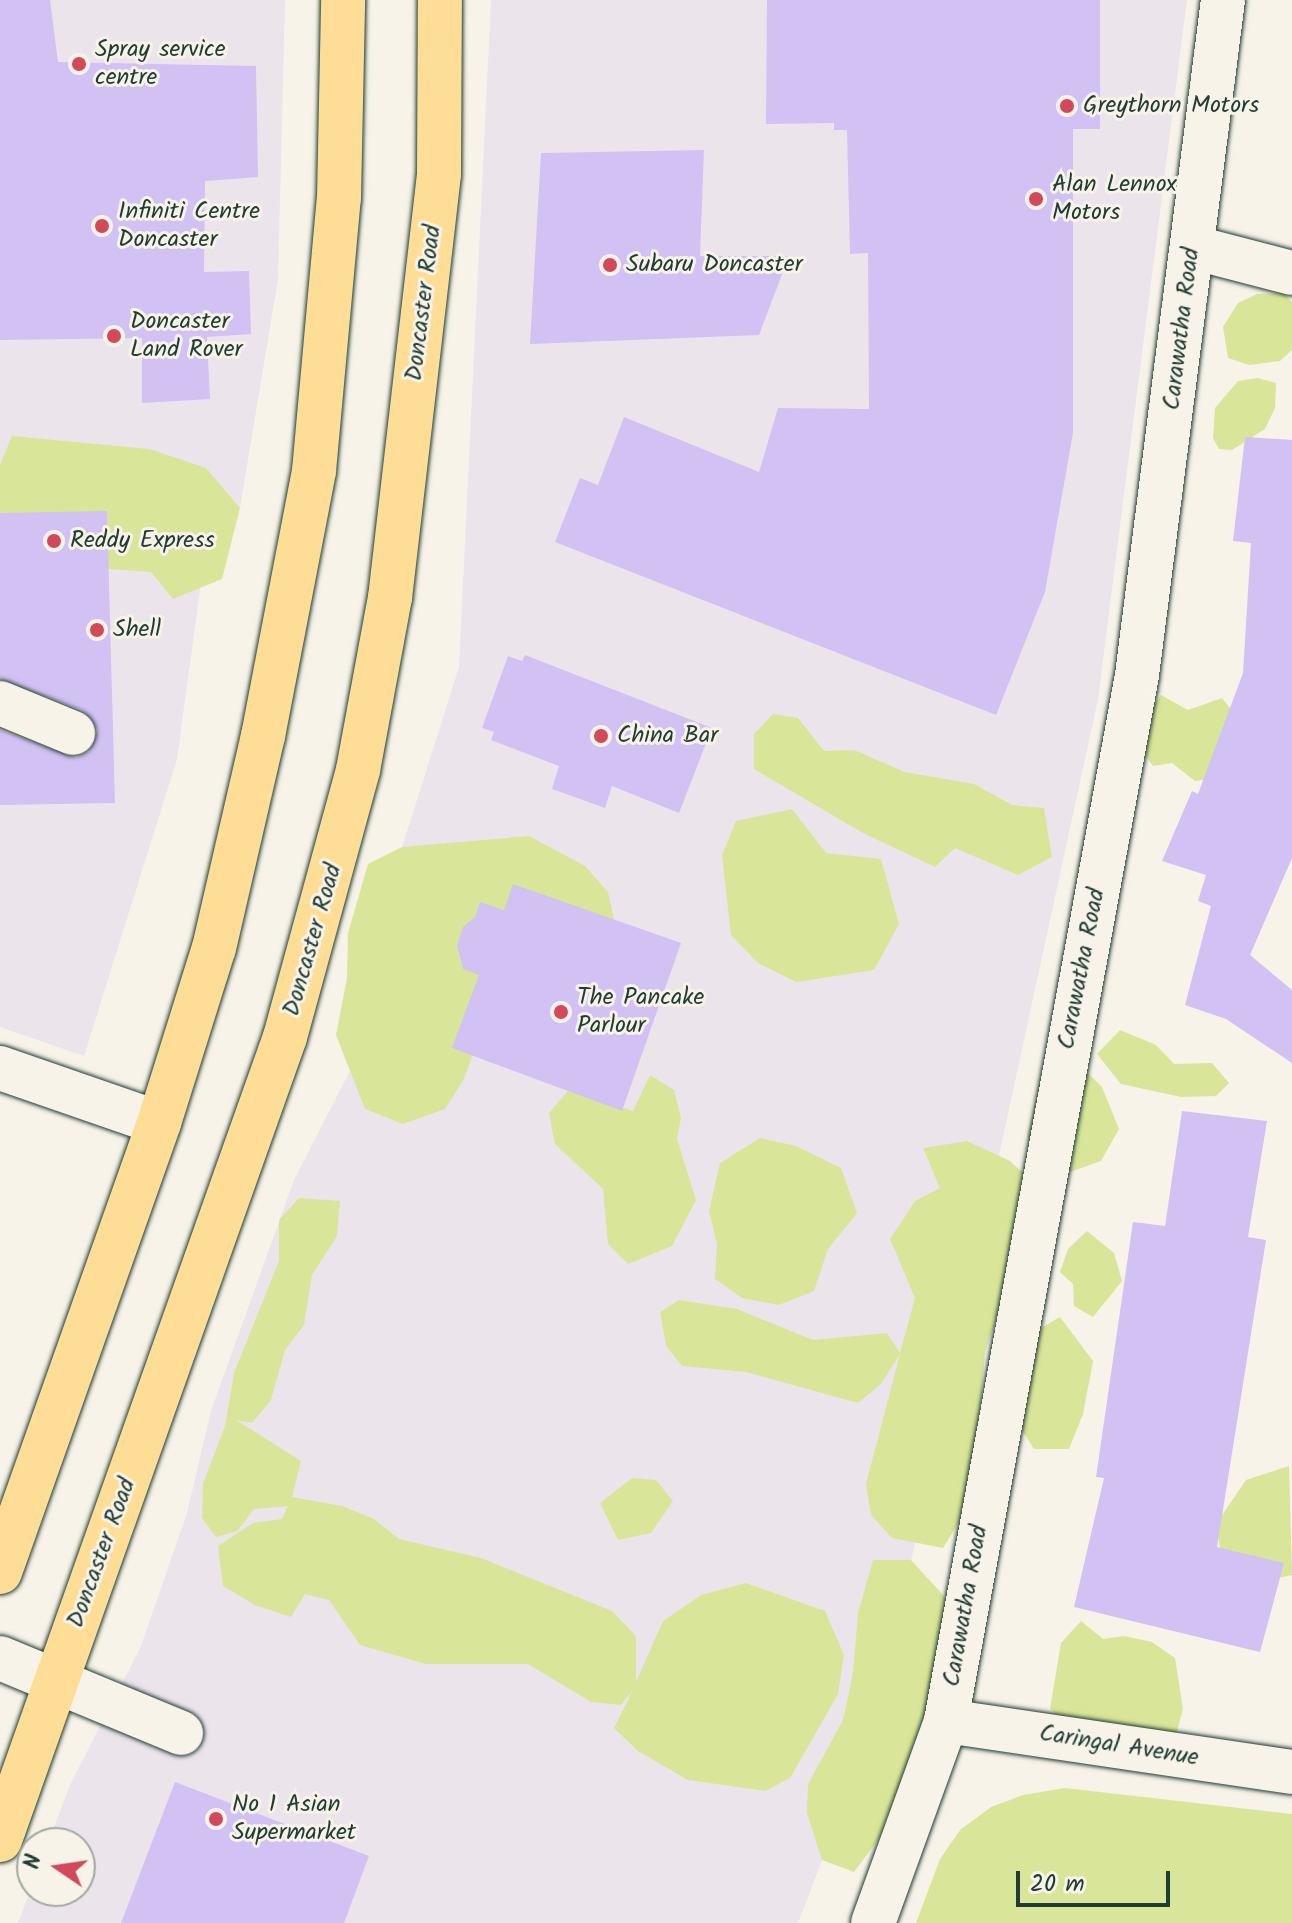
<!DOCTYPE html>
<html>
<head>
<meta charset="utf-8">
<style>
	body { margin:0 }
	#map { position:relative; width:1292px; height:1923px; overflow:hidden; background:#f7f3e8; font-family:Kalam,sans-serif }
	div>[style] { position:absolute }
	.built>* { inset:0; background:#ece4eb }
	.green>* { inset:0; background:#d9e699 }
	.building>* { inset:0; background:#d2c1f3 }
	.roads { filter:drop-shadow(0 0 2px #1f3d34) drop-shadow(0 0 2px #1f3d34) }
	.minor>* { height:44px; margin:-22px; padding:0 22px; transform-origin:22px; border-radius:22px; background:#f7f3e8 }
	.major>* { height:44px; margin:-22px; padding:0 22px; transform-origin:22px; border-radius:22px; background:#fedd96 }
	.dots>* { width:22px; height:22px; translate:-50% -50%; box-sizing:border-box; border:4px solid #f7f3e8; border-radius:50% }
	span { translate:-50% -50%; white-space:nowrap; text-align:center; line-height:1.15; -webkit-text-stroke:6px #f7f3e8; paint-order:stroke }
	.poi-label { font-size:24px; color:#1f3d34 }
	.left { translate:0 -50%; text-align:left }
	.street-label { font-size:24px; color:#1f3d34 }
	.north { position:absolute; left:16px; top:1827px; width:80px; height:80px; box-sizing:border-box; background:#f7f3e8; border:2px solid #a1aaa0; border-radius:50%; rotate:283deg; font-size:22px; font-weight:700; line-height:32px; text-align:center; color:#1f3d34 }
	.north::after { content:''; display:block; margin:auto; width:28px; height:36px; background:#d1495b; clip-path:polygon(50% 0,100% 100%,50% 72%,0 100%) }
	.scale { position:absolute; left:1016px; top:1871px; width:154px; height:36px; box-sizing:border-box; border:4px solid #1f3d34; border-top:0; padding-left:10px; font-size:24px; line-height:28px; white-space:nowrap; color:#1f3d34; -webkit-text-stroke:6px #f7f3e8; paint-order:stroke }
</style>
</head>
<body>
<div id="map">
	<div class="built">
		<i style="clip-path:polygon(0 0,285px 0,278px 279px,240px 508px,212px 502px,177px 759px,84px 1056px,0 1027px)"></i>
		<i style="clip-path:polygon(491px 0,1187px 0,1098px 699px,878px 1713px,798px 1923px,18px 1923px,32px 1886px,32px 1891px,80px 1891px,80px 1843px,48px 1843px,70px 1785px,141px 1646px,187px 1513px,211px 1411px,294px 1180px,357px 1057px,392px 879px,459px 667px)"></i>
	</div>
	<div class="green">
		<i style="clip-path:polygon(1283px 293px,1292px 302px,1292px 350px,1280px 361px,1249px 365px,1228px 358px,1223px 327px,1238px 303px,1257px 294px)"></i>
		<i style="clip-path:polygon(1258px 378px,1276px 383px,1275px 408px,1265px 429px,1232px 450px,1219px 449px,1213px 438px,1215px 408px,1238px 381px)"></i>
		<i style="clip-path:polygon(12px 436px,149px 449px,206px 468px,240px 508px,222px 579px,173px 599px,151px 572px,108px 569px,0 519px,0 465px)"></i>
		<i style="clip-path:polygon(1161px 695px,1188px 710px,1222px 698px,1241px 722px,1226px 777px,1195px 781px,1172px 763px,1153px 766px,1142px 751px,1144px 718px)"></i>
		<i style="clip-path:polygon(773px 714px,798px 718px,824px 751px,854px 750px,905px 772px,974px 784px,1012px 805px,1044px 808px,1052px 857px,1018px 875px,955px 848px,935px 867px,863px 833px,754px 769px,754px 734px)"></i>
		<i style="clip-path:polygon(792px 809px,826px 853px,881px 859px,899px 924px,874px 970px,796px 982px,758px 963px,731px 935px,722px 855px,736px 821px)"></i>
		<i style="clip-path:polygon(529px 836px,585px 866px,608px 892px,614px 919px,576px 928px,482px 1028px,464px 1079px,445px 1109px,403px 1124px,365px 1109px,336px 1035px,347px 978px,348px 933px,368px 864px,402px 847px)"></i>
		<i style="clip-path:polygon(1120px 1030px,1156px 1045px,1174px 1064px,1212px 1063px,1229px 1083px,1216px 1096px,1181px 1097px,1121px 1084px,1097px 1054px)"></i>
		<i style="clip-path:polygon(1044px 1065px,1083px 1068px,1102px 1087px,1119px 1129px,1101px 1161px,1070px 1172px,1027px 1137px)"></i>
		<i style="clip-path:polygon(650px 1075px,674px 1090px,681px 1118px,677px 1139px,696px 1200px,672px 1246px,628px 1264px,608px 1244px,603px 1189px,555px 1144px,549px 1113px,568px 1091px,633px 1111px)"></i>
		<i style="clip-path:polygon(760px 1138px,796px 1146px,841px 1168px,857px 1213px,828px 1249px,814px 1291px,779px 1305px,742px 1298px,715px 1279px,717px 1244px,709px 1211px,720px 1163px)"></i>
		<i style="clip-path:polygon(967px 1141px,1010px 1161px,1041px 1190px,985px 1352px,973px 1499px,943px 1548px,892px 1538px,871px 1515px,866px 1484px,900px 1354px,881px 1384px,858px 1403px,746px 1372px,682px 1366px,666px 1346px,660px 1312px,679px 1300px,737px 1309px,813px 1340px,887px 1333px,900px 1353px,915px 1298px,890px 1239px,915px 1201px,940px 1188px,923px 1148px)"></i>
		<i style="clip-path:polygon(299px 1198px,340px 1201px,337px 1236px,312px 1275px,304px 1325px,285px 1350px,271px 1400px,252px 1423px,236px 1420px,301px 1461px,292px 1497px,342px 1506px,374px 1519px,399px 1539px,481px 1558px,612px 1611px,636px 1636px,636px 1682px,663px 1621px,701px 1595px,746px 1583px,825px 1611px,844px 1655px,838px 1694px,790px 1778px,765px 1791px,688px 1780px,638px 1751px,614px 1728px,633px 1690px,621px 1705px,591px 1702px,528px 1664px,426px 1664px,360px 1645px,329px 1600px,305px 1594px,291px 1617px,255px 1605px,223px 1586px,218px 1546px,253px 1523px,282px 1519px,288px 1506px,254px 1509px,237px 1531px,216px 1537px,202px 1518px,203px 1484px,225px 1426px,234px 1373px,279px 1261px,279px 1220px)"></i>
		<i style="clip-path:polygon(1087px 1231px,1114px 1253px,1122px 1281px,1093px 1317px,1074px 1306px,1073px 1284px,1060px 1272px,1068px 1249px)"></i>
		<i style="clip-path:polygon(1060px 1317px,1093px 1361px,1083px 1414px,1069px 1449px,1034px 1449px,1016px 1421px,1029px 1335px)"></i>
		<i style="clip-path:polygon(1289px 1466px,1292px 1575px,1279px 1578px,1220px 1548px,1216px 1524px,1246px 1480px)"></i>
		<i style="clip-path:polygon(632px 1478px,656px 1480px,673px 1501px,651px 1533px,618px 1540px,600px 1503px)"></i>
		<i style="clip-path:polygon(873px 1560px,911px 1560px,943px 1595px,976px 1645px,881px 1836px,854px 1872px,822px 1860px,807px 1813px,808px 1784px,843px 1720px,853px 1673px,858px 1613px)"></i>
		<i style="clip-path:polygon(1081px 1621px,1103px 1639px,1124px 1636px,1152px 1642px,1175px 1658px,1183px 1709px,1176px 1735px,1085px 1739px,1050px 1709px,1061px 1643px)"></i>
		<i style="clip-path:polygon(1065px 1788px,1292px 1814px,1292px 1923px,916px 1923px,940px 1859px,960px 1830px,991px 1807px,1023px 1795px)"></i>
	</div>
	<div class="building">
		<i style="clip-path:polygon(0 0,50px 0,58px 62px,256px 66px,258px 177px,205px 181px,204px 272px,249px 271px,251px 334px,207px 337px,210px 399px,142px 403px,142px 338px,0 340px)"></i>
		<i style="clip-path:polygon(767px 0,1100px 0,1100px 129px,1073px 129px,1073px 433px,1045px 592px,996px 715px,555px 542px,580px 478px,598px 485px,624px 417px,759px 472px,778px 408px,869px 409px,868px 253px,850px 254px,847px 130px,834px 130px,834px 123px,766px 124px)"></i>
		<i style="clip-path:polygon(704px 150px,700px 256px,789px 256px,759px 335px,530px 344px,541px 153px)"></i>
		<i style="clip-path:polygon(1245px 437px,1292px 440px,1292px 858px,1250px 955px,1292px 990px,1292px 1063px,1226px 1019px,1185px 1005px,1211px 906px,1198px 901px,1206px 875px,1162px 861px,1192px 791px,1198px 794px,1243px 673px,1251px 543px,1233px 541px)"></i>
		<i style="clip-path:polygon(107px 511px,115px 803px,0 805px,0 730px,76px 758px,89px 752px,98px 730px,82px 710px,0 679px,0 513px)"></i>
		<i style="clip-path:polygon(525px 655px,712px 728px,679px 813px,612px 786px,605px 808px,552px 789px,559px 766px,491px 740px,494px 732px,482px 728px,508px 656px,522px 661px)"></i>
		<i style="clip-path:polygon(513px 884px,681px 943px,622px 1111px,452px 1048px,479px 975px,463px 969px,457px 945px,463px 927px,475px 917px,480px 902px,504px 910px)"></i>
		<i style="clip-path:polygon(1182px 1111px,1267px 1121px,1248px 1237px,1266px 1240px,1217px 1547px,1284px 1563px,1260px 1652px,1074px 1607px,1104px 1478px,1096px 1477px,1133px 1222px,1165px 1226px)"></i>
		<i style="clip-path:polygon(175px 1782px,369px 1856px,344px 1923px,121px 1923px)"></i>
	</div>
	<div class="roads">
		<div class="minor">
			<i style="left:1192px;top:247px;width:103px;rotate:14.6deg"></i>
			<i style="left:0;top:703px;width:79px;rotate:22.3deg"></i>
			<i style="left:0;top:1068px;width:168px;rotate:19.1deg"></i>
			<i style="left:0;top:1658px;width:196px;rotate:22.5deg"></i>
			<i style="left:946px;top:1721px;width:350px;rotate:8.4deg"></i>
			<i style="left:873px;top:1923px;width:215px;rotate:-70.1deg"></i>
			<i style="left:946px;top:1721px;width:1063px;rotate:-79.65deg"></i>
			<i style="left:1137px;top:675px;width:680px;rotate:-82.74deg"></i>
		</div>
		<div class="major">
			<i style="left:0;top:1572px;width:476px;rotate:-70.5deg"></i>
			<i style="left:159px;top:1123px;width:183px;rotate:-72.6deg"></i>
			<i style="left:214px;top:948px;width:218px;rotate:-77deg"></i>
			<i style="left:263px;top:736px;width:270px;rotate:-79.1deg"></i>
			<i style="left:314px;top:471px;width:274px;rotate:-84.8deg"></i>
			<i style="left:339px;top:198px;width:198px;rotate:-88.8deg"></i>
			<i style="left:0;top:1840px;width:852px;rotate:-70.46deg"></i>
			<i style="left:285px;top:1037px;width:277px;rotate:-74.7deg"></i>
			<i style="left:358px;top:770px;width:175px;rotate:-79.5deg"></i>
			<i style="left:390px;top:598px;width:427px;rotate:-83.4deg"></i>
			<i style="left:439px;top:174px;width:174px;rotate:-89.7deg"></i>
		</div>
	</div>
	<div class="dots">
		<i style="left:79px;top:64px;background:#d1495b"></i>
		<i style="left:1067px;top:106px;background:#d1495b"></i>
		<i style="left:1036px;top:199px;background:#d1495b"></i>
		<i style="left:102px;top:226px;background:#d1495b"></i>
		<i style="left:610px;top:265px;background:#d1495b"></i>
		<i style="left:114px;top:336px;background:#d1495b"></i>
		<i style="left:54px;top:541px;background:#d1495b"></i>
		<i style="left:97px;top:630px;background:#d1495b"></i>
		<i style="left:601px;top:736px;background:#d1495b"></i>
		<i style="left:561px;top:1012px;background:#d1495b"></i>
		<i style="left:216px;top:1819px;background:#d1495b"></i>
	</div>
	<div class="poi-label">
		<span class="left" style="left:95px;top:64px">Spray service<br>centre</span>
		<span class="left" style="left:1083px;top:106px">Greythorn Motors</span>
		<span class="left" style="left:1052px;top:199px">Alan Lennox<br>Motors</span>
		<span class="left" style="left:118px;top:226px">Infiniti Centre<br>Doncaster</span>
		<span class="left" style="left:626px;top:265px">Subaru Doncaster</span>
		<span class="left" style="left:130px;top:336px">Doncaster<br>Land Rover</span>
		<span class="left" style="left:70px;top:541px">Reddy Express</span>
		<span class="left" style="left:113px;top:630px">Shell</span>
		<span class="left" style="left:617px;top:736px">China Bar</span>
		<span class="left" style="left:577px;top:1012px">The Pancake<br>Parlour</span>
		<span class="left" style="left:232px;top:1819px">No 1 Asian<br>Supermarket</span>
	</div>
	<div class="street-label">
		<span style="left:424px;top:303px;rotate:-83deg">Doncaster Road</span>
		<span style="left:1182px;top:329px;rotate:-83deg">Carawatha Road</span>
		<span style="left:313px;top:940px;rotate:-74deg">Doncaster Road</span>
		<span style="left:1082px;top:969px;rotate:-79deg">Carawatha Road</span>
		<span style="left:102px;top:1553px;rotate:-70deg">Doncaster Road</span>
		<span style="left:966px;top:1606px;rotate:-80deg">Carawatha Road</span>
		<span style="left:1119px;top:1746px;rotate:9deg">Caringal Avenue</span>
	</div>
	<div class="north">N</div>
	<div class="scale">20 m</div>
</div>
</body>
</html>
